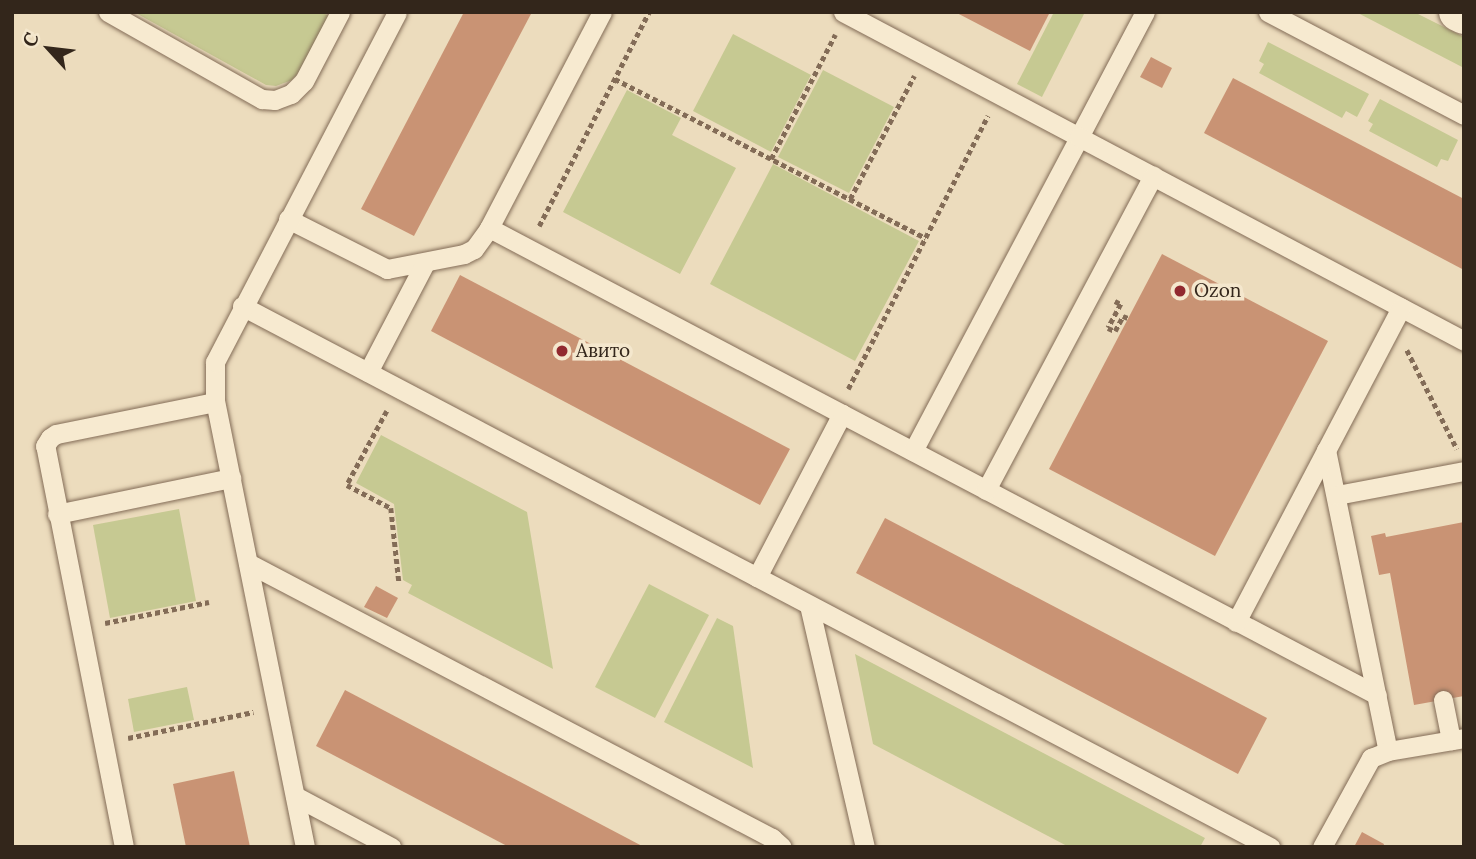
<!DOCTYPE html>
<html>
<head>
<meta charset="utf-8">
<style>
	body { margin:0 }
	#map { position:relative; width:1476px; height:859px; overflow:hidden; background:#ecdcbd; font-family:Lora,serif }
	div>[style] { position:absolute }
	.green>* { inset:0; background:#c6c992 }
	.building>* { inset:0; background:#c99374 }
	.path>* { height:4.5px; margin-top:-2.25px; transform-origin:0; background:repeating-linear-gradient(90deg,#836c57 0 5px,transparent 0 8.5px) }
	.roads { filter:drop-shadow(0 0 2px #836c57) drop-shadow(0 0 2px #836c57) }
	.service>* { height:19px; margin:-9.5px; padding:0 9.5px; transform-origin:9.5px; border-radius:9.5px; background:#f7ead0 }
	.minor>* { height:38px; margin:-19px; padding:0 19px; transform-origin:19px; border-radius:19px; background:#f7ead0 }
	.dots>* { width:19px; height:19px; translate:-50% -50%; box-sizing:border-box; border:4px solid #f4e7cd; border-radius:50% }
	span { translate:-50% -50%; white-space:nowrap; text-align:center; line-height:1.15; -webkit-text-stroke:7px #f4e7cd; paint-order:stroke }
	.poi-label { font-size:19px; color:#33261b }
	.left { translate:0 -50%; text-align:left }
	.frame { position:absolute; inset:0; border:14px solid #33261b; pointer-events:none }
	.north { position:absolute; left:14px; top:14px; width:70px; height:70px; -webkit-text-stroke:5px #f4e7cd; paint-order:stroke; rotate:297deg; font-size:19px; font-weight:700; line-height:28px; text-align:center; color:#33261b }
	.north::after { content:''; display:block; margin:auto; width:24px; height:32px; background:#33261b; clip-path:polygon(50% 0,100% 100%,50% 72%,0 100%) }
</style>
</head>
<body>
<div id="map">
	<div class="green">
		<i style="clip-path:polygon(134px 12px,321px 12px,329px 16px,299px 72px,292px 80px,276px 86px,266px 85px)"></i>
		<i style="clip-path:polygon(1054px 12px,1085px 12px,1042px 97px,1017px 84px)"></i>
		<i style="clip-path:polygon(1356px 12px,1414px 12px,1464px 37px,1464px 68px)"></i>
		<i style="clip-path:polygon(733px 34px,811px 75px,771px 152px,693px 111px)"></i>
		<i style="clip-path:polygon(1268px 42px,1369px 94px,1357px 117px,1346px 111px,1342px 118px,1259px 73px,1264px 64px,1259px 61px)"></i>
		<i style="clip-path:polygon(823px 70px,894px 107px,849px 193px,778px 157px)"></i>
		<i style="clip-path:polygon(627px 90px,681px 118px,672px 135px,736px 168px,680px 274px,563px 212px)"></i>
		<i style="clip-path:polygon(1380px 99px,1458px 140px,1448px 161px,1441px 159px,1437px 167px,1369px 131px,1373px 124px,1368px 121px)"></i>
		<i style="clip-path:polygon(773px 164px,919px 241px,855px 361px,710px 284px)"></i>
		<i style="clip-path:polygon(381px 435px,527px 512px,553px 669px,408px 593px,412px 585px,403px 580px,394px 504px,356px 483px)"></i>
		<i style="clip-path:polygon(179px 509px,196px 601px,110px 618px,93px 525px)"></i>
		<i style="clip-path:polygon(649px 584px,709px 615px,655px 718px,595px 687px)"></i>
		<i style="clip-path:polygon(717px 618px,733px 626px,753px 768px,664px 722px)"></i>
		<i style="clip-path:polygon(855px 654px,1205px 838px,1200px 847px,1069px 847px,873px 744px)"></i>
		<i style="clip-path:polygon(187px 687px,194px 720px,134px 732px,128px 699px)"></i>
	</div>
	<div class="building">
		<i style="clip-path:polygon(464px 12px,532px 12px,414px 236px,361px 209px)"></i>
		<i style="clip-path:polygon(955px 12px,1050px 12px,1030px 51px)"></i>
		<i style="clip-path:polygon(1151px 57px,1172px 68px,1162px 88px,1140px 77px)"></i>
		<i style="clip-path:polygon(1233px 78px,1464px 199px,1464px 270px,1204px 133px)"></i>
		<i style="clip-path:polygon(1162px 254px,1328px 341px,1215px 556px,1049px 469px)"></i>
		<i style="clip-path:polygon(460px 275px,790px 449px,760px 505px,431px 331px)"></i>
		<i style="clip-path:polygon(885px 518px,1267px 718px,1238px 774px,856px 573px)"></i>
		<i style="clip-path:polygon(1464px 522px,1464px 696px,1414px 705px,1390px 573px,1379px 575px,1371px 536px,1385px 533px,1386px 537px)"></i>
		<i style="clip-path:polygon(376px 586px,398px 598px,387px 618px,364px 607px)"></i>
		<i style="clip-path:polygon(345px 690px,644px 847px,509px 847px,316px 746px)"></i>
		<i style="clip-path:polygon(234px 771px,250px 847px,186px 847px,173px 784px)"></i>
		<i style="clip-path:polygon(1362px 832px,1384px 844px,1383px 847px,1354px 847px)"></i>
	</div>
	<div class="path">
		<i style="left:615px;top:79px;width:349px;rotate:27.1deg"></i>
		<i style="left:771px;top:159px;width:140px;rotate:-62.7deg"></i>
		<i style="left:850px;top:199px;width:139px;rotate:-62.5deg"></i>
		<i style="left:539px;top:226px;width:241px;rotate:-62.8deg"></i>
		<i style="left:1115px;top:301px;width:7px;rotate:27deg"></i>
		<i style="left:1121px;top:304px;width:27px;rotate:118deg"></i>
		<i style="left:1108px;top:328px;width:8px;rotate:23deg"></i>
		<i style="left:1115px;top:331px;width:17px;rotate:-62deg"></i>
		<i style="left:1123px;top:316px;width:5px;rotate:22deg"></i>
		<i style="left:1407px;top:350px;width:111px;rotate:63.2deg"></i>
		<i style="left:848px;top:389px;width:307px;rotate:-62.9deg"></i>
		<i style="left:387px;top:411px;width:84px;rotate:118.4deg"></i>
		<i style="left:347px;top:485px;width:50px;rotate:27.6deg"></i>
		<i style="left:391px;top:508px;width:74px;rotate:83.8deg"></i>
		<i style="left:105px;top:623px;width:106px;rotate:-11.4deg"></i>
		<i style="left:128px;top:738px;width:128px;rotate:-11.7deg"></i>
	</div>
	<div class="roads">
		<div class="service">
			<i style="left:108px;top:12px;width:177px;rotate:29.5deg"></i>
			<i style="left:262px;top:99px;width:13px;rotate:4deg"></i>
			<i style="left:275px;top:100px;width:17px;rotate:-21deg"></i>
			<i style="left:291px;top:94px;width:18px;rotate:-45deg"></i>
			<i style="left:304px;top:81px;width:78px;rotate:-62.4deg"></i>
			<i style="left:843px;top:12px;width:267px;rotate:27.9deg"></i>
			<i style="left:1079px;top:137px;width:141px;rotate:-62.2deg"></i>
			<i style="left:1268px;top:12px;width:221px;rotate:27.7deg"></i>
			<i style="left:288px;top:219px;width:111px;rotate:26.8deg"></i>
			<i style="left:387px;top:269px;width:78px;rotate:-11deg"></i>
			<i style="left:464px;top:254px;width:11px;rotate:-27deg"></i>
			<i style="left:474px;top:249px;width:26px;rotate:-54deg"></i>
			<i style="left:489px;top:228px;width:244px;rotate:-62.4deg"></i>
			<i style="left:242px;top:306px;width:582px;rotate:27.75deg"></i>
			<i style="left:757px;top:577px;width:184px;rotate:-62.5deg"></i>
			<i style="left:842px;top:414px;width:399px;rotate:-152.2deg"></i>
			<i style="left:368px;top:372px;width:123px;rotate:-62.4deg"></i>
			<i style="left:842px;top:414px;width:604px;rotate:27.71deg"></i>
			<i style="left:1326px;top:450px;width:307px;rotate:78.4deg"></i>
			<i style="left:1388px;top:751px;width:77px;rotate:-9.7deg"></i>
			<i style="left:913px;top:451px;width:355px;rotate:-62.1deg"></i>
			<i style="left:1079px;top:137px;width:436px;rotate:27.9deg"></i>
			<i style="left:986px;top:490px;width:356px;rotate:-62deg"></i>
			<i style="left:1337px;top:495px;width:129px;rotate:-10.7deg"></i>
			<i style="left:57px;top:514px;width:178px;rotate:-11.7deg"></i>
			<i style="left:248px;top:563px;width:592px;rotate:27.69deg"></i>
			<i style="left:772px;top:838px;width:13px;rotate:42deg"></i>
			<i style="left:757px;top:577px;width:580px;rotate:27.76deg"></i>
			<i style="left:809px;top:605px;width:248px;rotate:77deg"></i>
			<i style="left:1236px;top:622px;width:355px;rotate:-62.3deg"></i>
			<i style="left:1443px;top:700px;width:41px;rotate:78.7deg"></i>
			<i style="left:295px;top:796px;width:109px;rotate:28deg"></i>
			<i style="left:124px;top:847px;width:409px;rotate:-101.1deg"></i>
			<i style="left:45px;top:446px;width:9px;rotate:-58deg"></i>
			<i style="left:50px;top:438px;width:7px;rotate:-34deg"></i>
			<i style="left:56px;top:434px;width:162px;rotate:-11.4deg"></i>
			<i style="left:305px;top:847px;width:454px;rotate:-101.4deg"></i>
			<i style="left:215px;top:402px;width:40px;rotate:-90deg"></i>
			<i style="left:215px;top:362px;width:394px;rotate:-62.5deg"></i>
			<i style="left:1322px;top:847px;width:102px;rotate:-61.2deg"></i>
			<i style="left:1371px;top:758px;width:18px;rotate:-22deg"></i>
		</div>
		<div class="minor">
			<i style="left:1458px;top:12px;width:7px;rotate:27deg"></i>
		</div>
	</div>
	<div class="dots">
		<i style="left:1180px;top:291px;background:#91292f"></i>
		<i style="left:562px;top:351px;background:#91292f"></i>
	</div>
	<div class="poi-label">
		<span class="left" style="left:1194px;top:291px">Ozon</span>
		<span class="left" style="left:576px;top:351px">Авито</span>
	</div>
	<div class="frame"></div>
	<div class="north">С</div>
</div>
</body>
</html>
